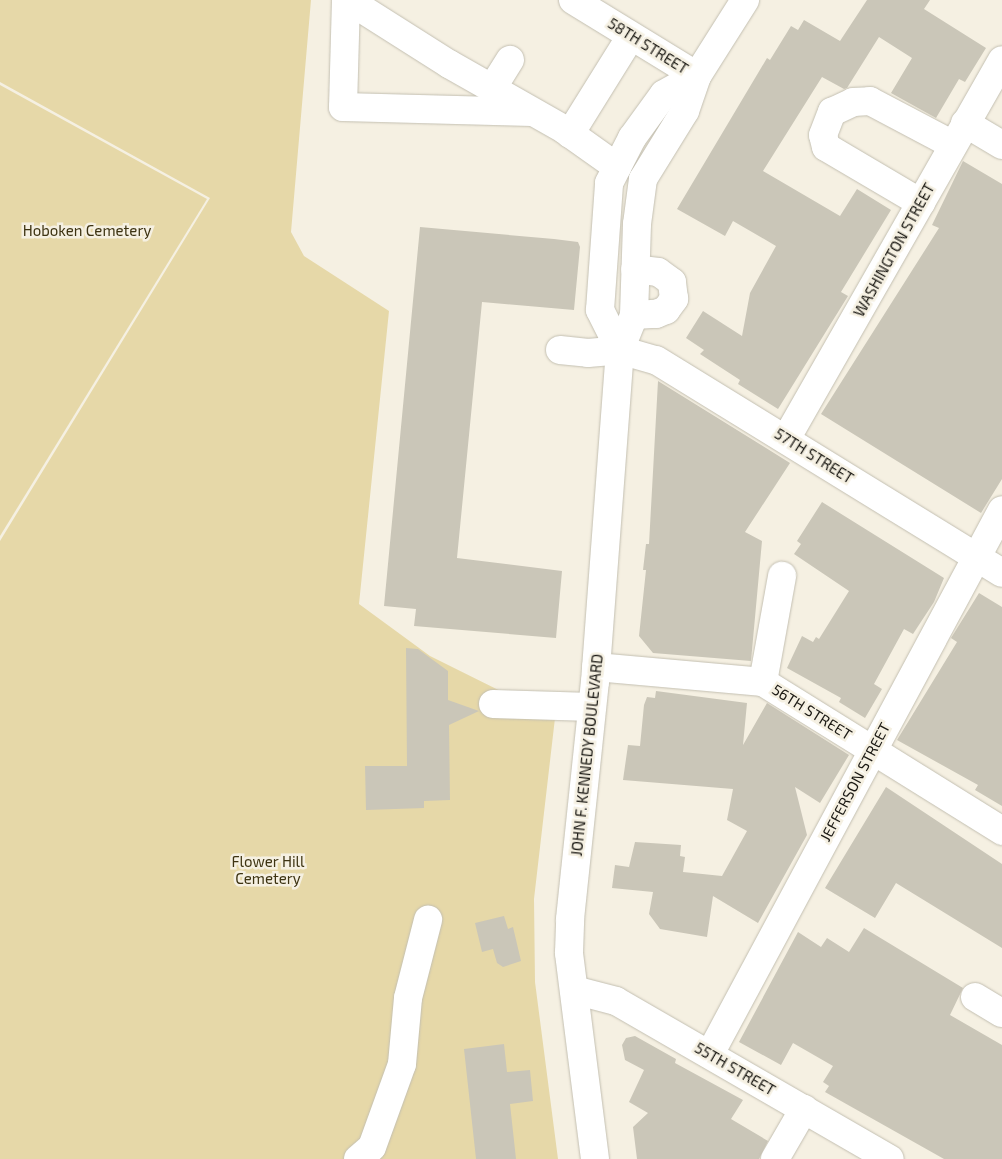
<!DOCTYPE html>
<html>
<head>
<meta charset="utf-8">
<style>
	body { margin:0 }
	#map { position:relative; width:1002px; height:1159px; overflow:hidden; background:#f5f0e2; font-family:"Exo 2",sans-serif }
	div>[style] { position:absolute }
	.green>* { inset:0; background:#e6d8a8 }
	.building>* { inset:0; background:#cac6b8 }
	.roads { filter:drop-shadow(0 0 1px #c3bfb1) drop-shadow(0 0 1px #c3bfb1) }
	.minor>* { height:28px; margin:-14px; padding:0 14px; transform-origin:14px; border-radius:14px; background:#fff }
	.major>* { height:28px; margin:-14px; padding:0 14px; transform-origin:14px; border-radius:14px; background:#fff }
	span { translate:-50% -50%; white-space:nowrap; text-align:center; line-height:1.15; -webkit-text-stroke:5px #f5f0e2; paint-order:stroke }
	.street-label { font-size:15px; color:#1a1813 }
	.park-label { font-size:15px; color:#3d3312 }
</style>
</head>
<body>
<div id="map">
	<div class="green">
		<i style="clip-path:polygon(0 0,311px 0,291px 232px,304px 256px,389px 311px,359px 604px,430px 656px,555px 718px,534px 899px,535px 982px,558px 1159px,0 1159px,0 541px,210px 198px,0 82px)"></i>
		<i style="clip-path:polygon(0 85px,207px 199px,0 536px)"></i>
	</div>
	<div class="building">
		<i style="clip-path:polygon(867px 0,930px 0,924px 9px,986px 48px,965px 82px,959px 79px,936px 118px,891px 93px,912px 58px,879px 37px,847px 88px,844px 89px,822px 77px,763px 171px,840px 216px,857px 189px,891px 210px,841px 292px,848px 296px,778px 409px,738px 384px,740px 380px,700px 354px,704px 350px,686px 338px,703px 311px,742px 336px,750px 293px,776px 246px,733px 221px,725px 236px,677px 209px,767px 58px,770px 60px,791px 26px,798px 30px,804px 20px,840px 41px)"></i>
		<i style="clip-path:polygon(963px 161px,1002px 184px,1002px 479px,981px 513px,821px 414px,939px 228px,932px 225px)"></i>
		<i style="clip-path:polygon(420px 227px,554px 239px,578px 242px,580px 247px,574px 310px,482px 302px,457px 558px,562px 571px,556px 638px,414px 626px,416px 609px,384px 606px)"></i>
		<i style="clip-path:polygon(658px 381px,790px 463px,745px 532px,762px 541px,751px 661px,653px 653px,639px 636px,646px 570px,643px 570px,646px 544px,649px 544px)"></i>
		<i style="clip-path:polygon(822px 502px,944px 578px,934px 602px,913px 634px,904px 629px,874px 684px,882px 689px,865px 718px,839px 702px,841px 698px,787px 668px,802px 636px,813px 642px,816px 637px,819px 639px,849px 591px,794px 554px,801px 544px,797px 541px)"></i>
		<i style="clip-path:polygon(979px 593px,1002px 607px,1002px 806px,975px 790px,978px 785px,897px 740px,957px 642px,951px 638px)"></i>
		<i style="clip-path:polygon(406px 648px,418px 649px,448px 671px,448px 700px,479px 711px,449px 725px,450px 800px,424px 801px,424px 808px,366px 810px,365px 766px,407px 766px)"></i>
		<i style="clip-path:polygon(656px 691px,747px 703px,743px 745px,767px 703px,849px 755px,820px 803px,795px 787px,807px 835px,758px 923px,713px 896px,707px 937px,660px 929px,649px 914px,653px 892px,612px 888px,615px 865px,629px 867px,635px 842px,681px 845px,680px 856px,685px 857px,683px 872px,722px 876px,747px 831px,727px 820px,733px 789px,623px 780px,628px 745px,640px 746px,644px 705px,647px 697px,655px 698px)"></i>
		<i style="clip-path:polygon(886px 787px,1002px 864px,1002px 948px,896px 883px,875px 918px,825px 888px)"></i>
		<i style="clip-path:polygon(504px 916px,508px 929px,513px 927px,521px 961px,503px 967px,497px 963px,493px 949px,482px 952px,475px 923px)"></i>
		<i style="clip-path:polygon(864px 928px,963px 988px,950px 1015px,1002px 1045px,1002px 1159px,944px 1159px,825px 1092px,829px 1086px,823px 1082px,833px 1066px,793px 1043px,781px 1065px,739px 1042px,798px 932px,821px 947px,827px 938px,849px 952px)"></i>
		<i style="clip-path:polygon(635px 1036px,676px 1059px,675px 1063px,743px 1100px,731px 1119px,768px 1141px,759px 1159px,637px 1159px,633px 1127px,648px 1113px,629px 1102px,644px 1070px,625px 1060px,622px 1045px,626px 1038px)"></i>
		<i style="clip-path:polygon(504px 1044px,507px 1072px,530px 1070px,533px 1101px,510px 1104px,516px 1159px,476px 1159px,464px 1049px)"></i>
	</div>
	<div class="roads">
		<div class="minor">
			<i style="left:346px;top:0;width:107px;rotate:91.6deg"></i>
			<i style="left:343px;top:107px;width:189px;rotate:1.5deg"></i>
			<i style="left:348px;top:0;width:120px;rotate:32.4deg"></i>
			<i style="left:449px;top:64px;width:133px;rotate:29.6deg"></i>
			<i style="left:565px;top:130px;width:64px;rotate:35.4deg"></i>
			<i style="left:573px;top:0;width:145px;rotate:31.5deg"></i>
			<i style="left:493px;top:87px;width:32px;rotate:-58deg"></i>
			<i style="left:965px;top:123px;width:43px;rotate:30.7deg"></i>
			<i style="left:570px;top:134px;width:115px;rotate:-58.1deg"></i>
			<i style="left:921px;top:203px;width:110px;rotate:-149.5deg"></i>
			<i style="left:826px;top:147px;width:12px;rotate:-104deg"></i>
			<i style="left:823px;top:135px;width:25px;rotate:-69deg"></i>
			<i style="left:832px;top:112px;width:23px;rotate:-25deg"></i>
			<i style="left:853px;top:102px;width:17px;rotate:-3deg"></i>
			<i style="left:870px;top:101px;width:94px;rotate:27.9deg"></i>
			<i style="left:634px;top:315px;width:22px;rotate:-3deg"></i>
			<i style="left:656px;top:314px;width:11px;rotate:-22deg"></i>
			<i style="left:666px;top:310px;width:14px;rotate:-54deg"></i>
			<i style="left:674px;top:299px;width:17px;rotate:-97deg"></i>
			<i style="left:672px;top:282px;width:17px;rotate:-144deg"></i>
			<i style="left:658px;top:272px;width:23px;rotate:-173deg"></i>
			<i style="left:560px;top:350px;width:28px;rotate:6deg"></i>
			<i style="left:588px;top:353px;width:32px;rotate:-5deg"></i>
			<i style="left:620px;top:350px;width:37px;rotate:16deg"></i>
			<i style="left:656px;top:360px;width:406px;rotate:31.6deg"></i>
			<i style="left:786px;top:439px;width:436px;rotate:-60.3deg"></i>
			<i style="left:596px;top:667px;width:168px;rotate:5.1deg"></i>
			<i style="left:763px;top:682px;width:282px;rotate:31.9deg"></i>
			<i style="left:763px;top:682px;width:108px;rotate:-79.8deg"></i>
			<i style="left:493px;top:704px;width:99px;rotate:1.7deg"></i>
			<i style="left:574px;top:990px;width:43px;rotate:14.7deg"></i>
			<i style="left:616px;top:1001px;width:316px;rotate:30deg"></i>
			<i style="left:975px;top:997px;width:31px;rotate:31deg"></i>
			<i style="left:710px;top:1054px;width:617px;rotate:-61.77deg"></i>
			<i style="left:358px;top:1159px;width:18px;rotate:-41deg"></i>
			<i style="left:372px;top:1147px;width:88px;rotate:-70.1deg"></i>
			<i style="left:402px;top:1064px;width:66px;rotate:-84.8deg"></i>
			<i style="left:408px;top:998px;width:81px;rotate:-75.6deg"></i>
			<i style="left:775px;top:1159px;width:58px;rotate:-59.9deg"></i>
		</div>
		<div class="major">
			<i style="left:620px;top:350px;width:45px;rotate:-116.6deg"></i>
			<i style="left:600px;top:310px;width:127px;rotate:-85.9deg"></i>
			<i style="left:609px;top:183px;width:51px;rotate:-62.9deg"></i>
			<i style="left:632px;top:138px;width:54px;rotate:-54deg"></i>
			<i style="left:664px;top:94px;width:38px;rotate:-29deg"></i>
			<i style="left:595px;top:1159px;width:208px;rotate:-97.2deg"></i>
			<i style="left:569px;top:953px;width:34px;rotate:-88deg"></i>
			<i style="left:570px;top:919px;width:238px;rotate:-84deg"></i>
			<i style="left:595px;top:682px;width:333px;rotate:-85.7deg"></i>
			<i style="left:620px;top:350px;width:38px;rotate:-68deg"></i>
			<i style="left:634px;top:315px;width:91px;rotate:-88.1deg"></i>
			<i style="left:637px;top:224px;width:45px;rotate:-82.4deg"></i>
			<i style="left:643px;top:179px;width:80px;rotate:-58.3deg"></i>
			<i style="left:685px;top:111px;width:37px;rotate:-71deg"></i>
			<i style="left:697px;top:76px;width:90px;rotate:-57.7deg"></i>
		</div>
	</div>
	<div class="street-label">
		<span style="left:648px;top:46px;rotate:32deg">58TH STREET</span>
		<span style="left:894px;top:250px;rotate:-61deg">WASHINGTON STREET</span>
		<span style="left:814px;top:456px;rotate:32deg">57TH STREET</span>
		<span style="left:812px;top:712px;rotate:32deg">56TH STREET</span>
		<span style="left:587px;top:755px;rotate:-84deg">JOHN F. KENNEDY BOULEVARD</span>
		<span style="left:855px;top:782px;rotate:-62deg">JEFFERSON STREET</span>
		<span style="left:735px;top:1069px;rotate:30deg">55TH STREET</span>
	</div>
	<div class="park-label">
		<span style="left:87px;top:231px">Hoboken Cemetery</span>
		<span style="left:268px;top:870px">Flower Hill<br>Cemetery</span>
	</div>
</div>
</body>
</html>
